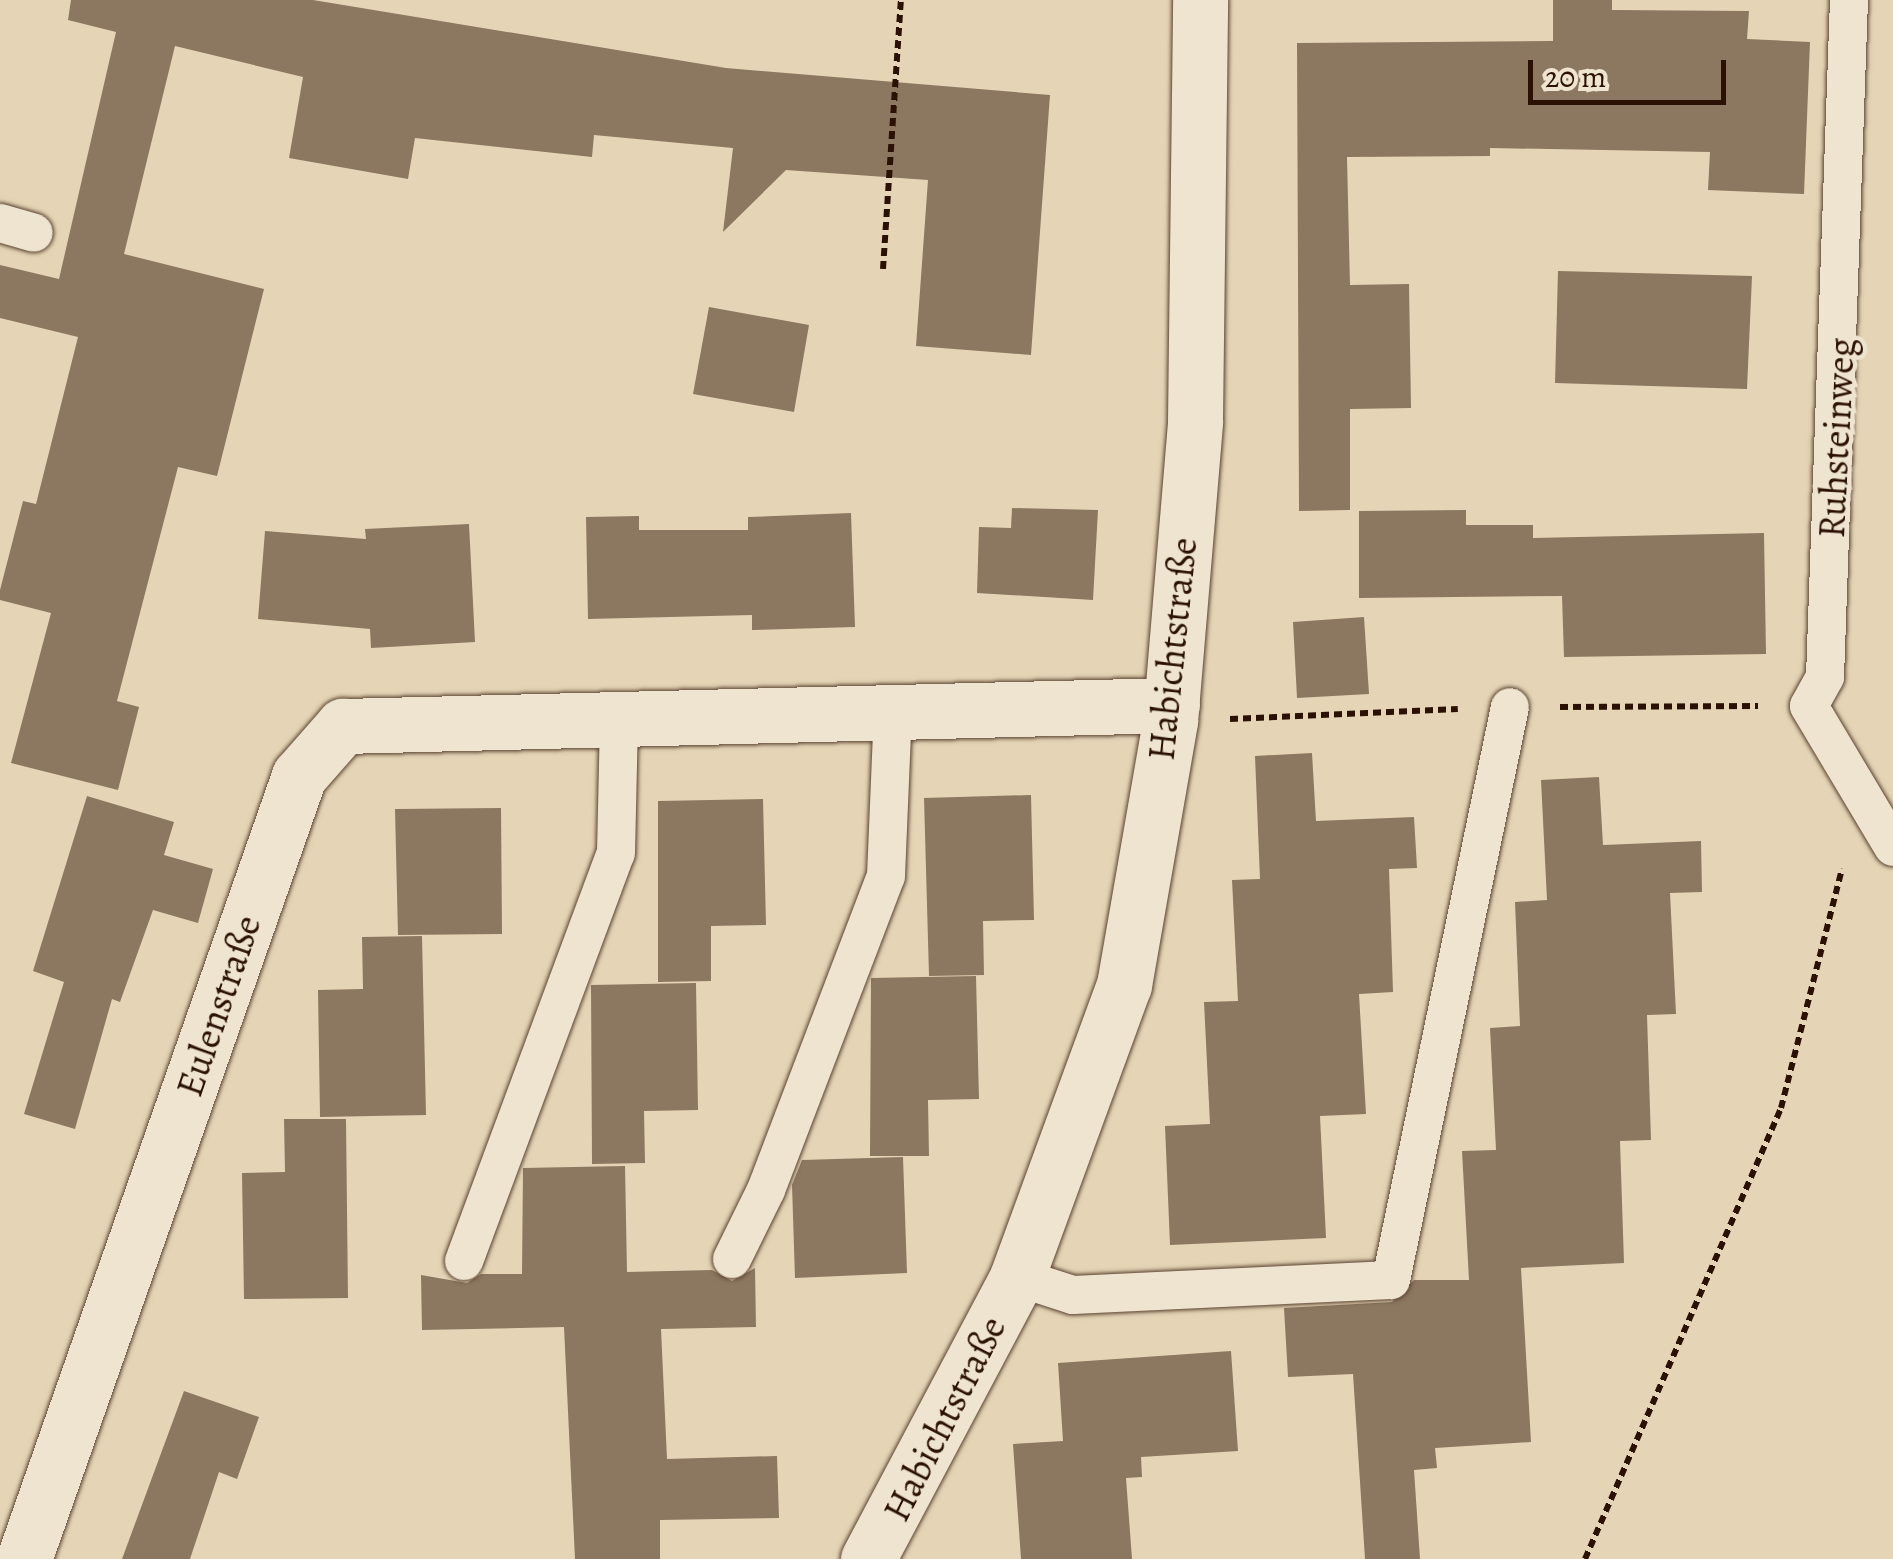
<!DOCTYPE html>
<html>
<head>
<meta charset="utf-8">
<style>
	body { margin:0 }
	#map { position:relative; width:1893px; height:1559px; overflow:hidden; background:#e5d5b6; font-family:Alegreya,serif }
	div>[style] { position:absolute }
	.building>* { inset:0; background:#8c7760 }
	.path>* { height:6px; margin-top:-3px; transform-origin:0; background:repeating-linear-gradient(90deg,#2b1103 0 8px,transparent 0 13px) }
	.roads { filter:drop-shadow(0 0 2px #5a4230) drop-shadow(0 0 2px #5a4230) }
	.service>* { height:38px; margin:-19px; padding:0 19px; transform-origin:19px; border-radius:19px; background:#eee4d0 }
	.minor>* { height:55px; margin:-27.5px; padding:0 27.5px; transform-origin:27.5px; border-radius:27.5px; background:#eee4d0 }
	span { translate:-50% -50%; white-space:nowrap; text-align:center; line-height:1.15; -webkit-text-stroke:9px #eee4d0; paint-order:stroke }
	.street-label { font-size:38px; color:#2b1103 }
	.scale { position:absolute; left:1528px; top:60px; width:198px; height:45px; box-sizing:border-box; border:5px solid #2b1103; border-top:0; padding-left:12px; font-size:30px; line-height:35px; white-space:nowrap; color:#2b1103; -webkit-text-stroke:8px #eee4d0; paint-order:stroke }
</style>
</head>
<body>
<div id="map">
	<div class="building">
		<i style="clip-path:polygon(71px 0,313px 0,726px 68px,1050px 95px,1031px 355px,916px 346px,928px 180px,786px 170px,723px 232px,733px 148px,594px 135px,592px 157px,415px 138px,408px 179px,289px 158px,303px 77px,175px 46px,124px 254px,264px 289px,217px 476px,178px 467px,117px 701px,139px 707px,118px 790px,11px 763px,51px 613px,0 600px,0 590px,23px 501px,36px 504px,78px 337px,0 318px,0 265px,59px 279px,116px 32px,68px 20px)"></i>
		<i style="clip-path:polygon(1553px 0,1612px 0,1612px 10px,1749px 11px,1747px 39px,1810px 42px,1804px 194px,1708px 190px,1710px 152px,1490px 148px,1490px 156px,1347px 157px,1350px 285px,1409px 284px,1411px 408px,1350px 409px,1350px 510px,1299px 511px,1297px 43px,1553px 41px)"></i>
		<i style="clip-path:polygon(1558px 271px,1752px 276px,1747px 389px,1555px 383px)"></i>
		<i style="clip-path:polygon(709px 307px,809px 325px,794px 412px,693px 394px)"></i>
		<i style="clip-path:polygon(1012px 508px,1098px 510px,1093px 600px,977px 593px,979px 527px,1011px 528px)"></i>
		<i style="clip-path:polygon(1466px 510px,1466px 525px,1533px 525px,1533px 538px,1764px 533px,1766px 654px,1564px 657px,1562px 596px,1359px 598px,1359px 511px)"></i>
		<i style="clip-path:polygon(851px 513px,855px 627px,752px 630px,752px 615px,588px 619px,586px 517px,639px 516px,639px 530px,748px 530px,748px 517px)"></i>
		<i style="clip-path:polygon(469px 524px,475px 642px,371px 648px,370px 629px,258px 619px,265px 531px,366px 539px,365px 529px)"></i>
		<i style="clip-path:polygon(1364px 617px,1369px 694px,1297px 698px,1293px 622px)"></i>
		<i style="clip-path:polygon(1312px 753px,1316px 821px,1414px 817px,1417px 868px,1389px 869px,1393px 992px,1359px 994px,1366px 1114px,1320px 1116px,1326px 1238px,1170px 1245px,1165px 1126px,1210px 1124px,1204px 1002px,1238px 1001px,1232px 880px,1260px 879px,1255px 756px)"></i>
		<i style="clip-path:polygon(1599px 777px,1603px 845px,1701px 841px,1702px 892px,1670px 893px,1676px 1014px,1647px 1015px,1651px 1140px,1620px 1141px,1624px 1263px,1521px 1268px,1531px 1442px,1435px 1448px,1437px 1468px,1414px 1470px,1420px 1559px,1365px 1559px,1353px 1374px,1288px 1377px,1284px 1308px,1392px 1302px,1414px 1280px,1469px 1280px,1462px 1151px,1496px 1150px,1490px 1028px,1520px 1026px,1515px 902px,1547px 900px,1541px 780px)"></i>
		<i style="clip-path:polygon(1031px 795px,1034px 920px,983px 921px,984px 975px,929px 976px,924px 798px)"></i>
		<i style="clip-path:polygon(87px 796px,174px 822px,164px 855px,213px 869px,198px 923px,153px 910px,120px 1002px,112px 999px,75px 1129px,24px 1114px,64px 982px,33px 971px)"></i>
		<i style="clip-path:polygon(763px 799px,766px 925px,711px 926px,711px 981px,658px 982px,658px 801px)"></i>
		<i style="clip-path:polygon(501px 808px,502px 934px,398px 935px,395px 809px)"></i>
		<i style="clip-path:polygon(422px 936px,426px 1115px,320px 1117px,318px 990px,363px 989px,362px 937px)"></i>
		<i style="clip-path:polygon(976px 976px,979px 1099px,928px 1100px,929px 1156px,870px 1156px,871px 978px)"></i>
		<i style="clip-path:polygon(696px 983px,698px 1110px,644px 1111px,645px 1163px,592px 1164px,591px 985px)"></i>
		<i style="clip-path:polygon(284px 1119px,346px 1119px,348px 1298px,244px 1299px,242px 1173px,285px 1172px)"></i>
		<i style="clip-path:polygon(903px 1157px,907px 1273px,795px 1278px,792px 1185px,802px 1160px)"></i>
		<i style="clip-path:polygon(625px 1166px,627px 1272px,712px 1270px,732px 1281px,755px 1268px,756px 1327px,661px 1329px,667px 1459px,777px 1456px,779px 1518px,660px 1520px,660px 1559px,575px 1559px,564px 1327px,422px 1330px,421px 1275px,467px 1283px,481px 1274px,522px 1274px,523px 1168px)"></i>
		<i style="clip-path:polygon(1231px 1351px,1238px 1451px,1141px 1457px,1142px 1477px,1126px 1478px,1132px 1559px,1021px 1559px,1013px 1444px,1063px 1441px,1058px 1363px)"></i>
		<i style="clip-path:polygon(184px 1391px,259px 1417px,237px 1479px,219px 1472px,190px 1559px,122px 1559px)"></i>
	</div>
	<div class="path">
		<i style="left:883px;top:269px;width:270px;rotate:-86.2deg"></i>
		<i style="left:1560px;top:707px;width:198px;rotate:-0.3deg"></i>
		<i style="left:1230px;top:719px;width:228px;rotate:-2.5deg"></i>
		<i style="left:1585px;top:1559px;width:492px;rotate:-66.5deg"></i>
		<i style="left:1781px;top:1108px;width:247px;rotate:-75.7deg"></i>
	</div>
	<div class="roads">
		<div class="service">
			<i style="left:1849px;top:0;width:677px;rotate:92.03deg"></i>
			<i style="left:1825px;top:677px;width:33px;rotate:119deg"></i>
			<i style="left:1809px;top:706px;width:164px;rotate:59.2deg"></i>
			<i style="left:0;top:223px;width:35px;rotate:16deg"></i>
			<i style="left:732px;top:1259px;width:77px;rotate:-63.8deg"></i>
			<i style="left:766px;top:1190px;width:336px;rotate:-69.1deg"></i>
			<i style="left:886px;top:876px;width:169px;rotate:-87.6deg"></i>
			<i style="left:464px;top:1261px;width:435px;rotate:-69.6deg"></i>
			<i style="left:616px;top:853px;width:137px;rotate:-88.7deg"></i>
			<i style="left:1017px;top:1277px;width:59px;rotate:17.8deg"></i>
			<i style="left:1073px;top:1295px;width:318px;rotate:-2.7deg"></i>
			<i style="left:1391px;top:1280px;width:585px;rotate:-78.27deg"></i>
		</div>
		<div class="minor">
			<i style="left:24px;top:1559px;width:830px;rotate:-70.65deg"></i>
			<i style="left:299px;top:776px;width:67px;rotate:-48.7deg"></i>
			<i style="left:343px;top:726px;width:829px;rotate:-1.45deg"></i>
			<i style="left:868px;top:1559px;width:319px;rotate:-62.1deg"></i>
			<i style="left:1017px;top:1277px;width:311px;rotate:-69.9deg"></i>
			<i style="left:1124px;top:985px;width:268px;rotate:-80.1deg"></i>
			<i style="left:1170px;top:721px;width:301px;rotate:-85.2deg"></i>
			<i style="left:1195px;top:421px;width:421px;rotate:-89.3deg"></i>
		</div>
	</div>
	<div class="street-label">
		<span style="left:1837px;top:438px;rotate:-87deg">Ruhsteinweg</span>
		<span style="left:1173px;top:649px;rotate:-84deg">Habichtstraße</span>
		<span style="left:219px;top:1006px;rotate:-71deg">Eulenstraße</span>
		<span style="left:945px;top:1419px;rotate:-63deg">Habichtstraße</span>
	</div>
	<div class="scale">20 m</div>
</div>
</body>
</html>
